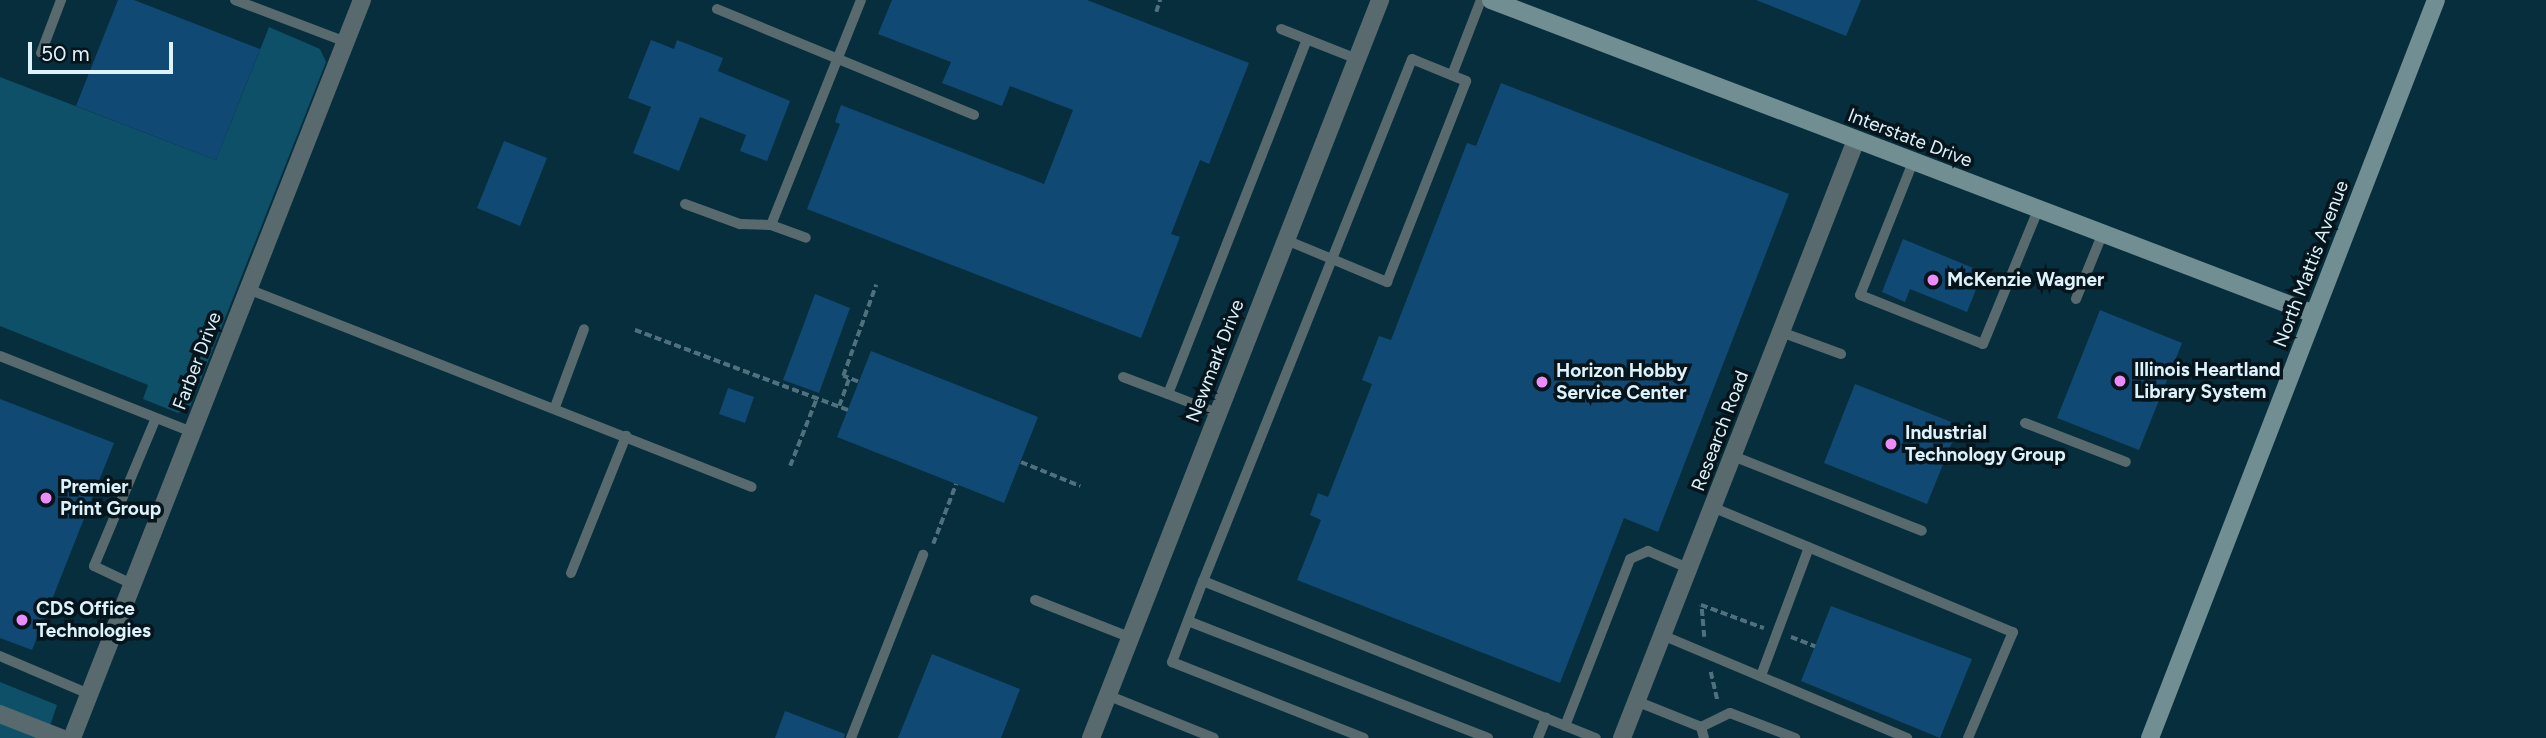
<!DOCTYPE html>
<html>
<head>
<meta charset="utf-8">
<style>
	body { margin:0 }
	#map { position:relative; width:2546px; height:738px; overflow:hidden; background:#062e3c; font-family:Figtree,sans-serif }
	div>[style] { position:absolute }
	.green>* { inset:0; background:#0d5067 }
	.building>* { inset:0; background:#104a74 }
	.path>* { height:3.5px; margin-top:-1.75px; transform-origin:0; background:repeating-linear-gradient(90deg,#4f707c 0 7px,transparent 0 10.5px) }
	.lane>* { height:10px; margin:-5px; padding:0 5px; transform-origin:5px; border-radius:5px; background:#586a6d }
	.street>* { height:18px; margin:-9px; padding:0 9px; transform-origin:9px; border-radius:9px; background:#586a6d }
	.secondary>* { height:18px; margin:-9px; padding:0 9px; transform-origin:9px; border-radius:9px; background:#718e92 }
	.dots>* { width:19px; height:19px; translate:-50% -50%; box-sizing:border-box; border:4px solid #06141b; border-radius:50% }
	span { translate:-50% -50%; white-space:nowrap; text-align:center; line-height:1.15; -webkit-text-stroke:7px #06141b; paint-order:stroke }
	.street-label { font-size:19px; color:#def2fb }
	.poi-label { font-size:19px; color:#def2fb; font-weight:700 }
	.left { translate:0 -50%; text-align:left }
	.scale { position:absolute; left:28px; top:42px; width:145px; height:32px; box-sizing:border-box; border:4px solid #def2fb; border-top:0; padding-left:9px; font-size:21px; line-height:24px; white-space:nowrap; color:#def2fb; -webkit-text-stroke:5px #06141b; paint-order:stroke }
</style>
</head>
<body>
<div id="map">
	<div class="green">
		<i style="clip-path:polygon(269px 27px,320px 49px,326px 62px,190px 407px,178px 413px,143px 399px,148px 385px,0 326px,0 77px,216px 160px)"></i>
		<i style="clip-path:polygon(0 682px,57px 705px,46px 738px,0 738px)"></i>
	</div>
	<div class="building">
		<i style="clip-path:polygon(118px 0,134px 0,260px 49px,216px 160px,76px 106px)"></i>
		<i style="clip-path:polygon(892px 0,1087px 0,1249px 63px,1209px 164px,1200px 160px,1171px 234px,1180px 237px,1141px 338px,807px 209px,840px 124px,835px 122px,841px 105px,1044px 184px,1073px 110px,1010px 86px,1002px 106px,942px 83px,951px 62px,878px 34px)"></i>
		<i style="clip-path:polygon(1756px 0,1861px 0,1846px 36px)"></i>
		<i style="clip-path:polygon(651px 40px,674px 49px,677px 40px,723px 58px,718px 71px,790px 101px,767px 161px,740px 151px,746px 135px,700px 117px,679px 171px,633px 153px,651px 107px,628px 98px)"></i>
		<i style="clip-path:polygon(1501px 83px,1789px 194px,1658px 532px,1624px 518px,1560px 683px,1297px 580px,1321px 520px,1310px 515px,1318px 493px,1328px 497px,1372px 384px,1362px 380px,1379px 336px,1391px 340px,1467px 143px,1476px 146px)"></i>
		<i style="clip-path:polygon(504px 141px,547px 158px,520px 226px,477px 208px)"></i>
		<i style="clip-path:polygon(1903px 239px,1983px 272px,1967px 312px,1910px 289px,1905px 302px,1882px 292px)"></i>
		<i style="clip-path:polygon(815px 294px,850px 308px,819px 393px,783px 380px)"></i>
		<i style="clip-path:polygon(2100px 310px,2182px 343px,2139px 450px,2057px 418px)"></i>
		<i style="clip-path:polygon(871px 351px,1038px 417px,1004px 503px,837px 437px)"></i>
		<i style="clip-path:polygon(1855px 384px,1959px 425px,1927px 504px,1824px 463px)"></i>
		<i style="clip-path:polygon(728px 388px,754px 397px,745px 423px,719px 414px)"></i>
		<i style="clip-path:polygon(0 399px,114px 443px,32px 650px,0 638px)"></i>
		<i style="clip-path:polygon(1831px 606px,1972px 659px,1940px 738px,1801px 681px)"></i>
		<i style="clip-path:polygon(932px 654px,1020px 689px,1001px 738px,898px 738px)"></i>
		<i style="clip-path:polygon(785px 711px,845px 734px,844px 738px,775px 738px)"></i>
	</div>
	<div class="path">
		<i style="left:1156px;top:12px;width:13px;rotate:-72deg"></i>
		<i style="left:635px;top:330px;width:228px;rotate:20.6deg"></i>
		<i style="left:858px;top:382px;width:16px;rotate:-158deg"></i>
		<i style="left:843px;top:376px;width:97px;rotate:-70.1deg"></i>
		<i style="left:839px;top:406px;width:30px;rotate:-70deg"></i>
		<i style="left:1021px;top:462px;width:64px;rotate:22.1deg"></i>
		<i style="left:790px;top:466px;width:71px;rotate:-68.5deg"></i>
		<i style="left:933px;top:544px;width:64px;rotate:-69deg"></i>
		<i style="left:1704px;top:637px;width:32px;rotate:-95deg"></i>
		<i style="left:1701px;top:605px;width:67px;rotate:20.1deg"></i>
		<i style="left:1791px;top:637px;width:26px;rotate:21deg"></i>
		<i style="left:1711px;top:672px;width:31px;rotate:77deg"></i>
	</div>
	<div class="lane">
		<i style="left:235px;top:0;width:119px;rotate:20.7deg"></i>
		<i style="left:717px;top:9px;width:278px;rotate:22.4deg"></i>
		<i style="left:1281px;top:29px;width:82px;rotate:21.5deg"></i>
		<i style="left:41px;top:53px;width:57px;rotate:-69.3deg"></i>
		<i style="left:1452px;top:75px;width:80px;rotate:-68.9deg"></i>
		<i style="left:1913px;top:162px;width:143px;rotate:111.7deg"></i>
		<i style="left:1860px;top:295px;width:132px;rotate:21.7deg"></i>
		<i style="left:1983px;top:344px;width:145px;rotate:-67.7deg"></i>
		<i style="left:685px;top:204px;width:59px;rotate:20deg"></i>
		<i style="left:740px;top:224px;width:31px;rotate:2deg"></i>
		<i style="left:771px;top:225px;width:37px;rotate:20deg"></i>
		<i style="left:771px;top:225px;width:242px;rotate:-68.2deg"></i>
		<i style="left:1286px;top:240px;width:50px;rotate:22.4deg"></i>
		<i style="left:1332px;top:259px;width:60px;rotate:22.7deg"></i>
		<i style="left:1387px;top:282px;width:216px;rotate:-68.5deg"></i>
		<i style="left:1466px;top:81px;width:58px;rotate:-157.8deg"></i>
		<i style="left:1412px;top:59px;width:215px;rotate:111.8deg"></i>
		<i style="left:1332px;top:259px;width:347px;rotate:111.8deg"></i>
		<i style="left:1203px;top:581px;width:87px;rotate:110.9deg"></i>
		<i style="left:1172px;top:662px;width:206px;rotate:21.6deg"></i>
		<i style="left:248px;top:289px;width:541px;rotate:21.45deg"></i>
		<i style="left:2076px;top:299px;width:69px;rotate:-67.9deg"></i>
		<i style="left:1781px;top:332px;width:64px;rotate:20.1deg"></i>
		<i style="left:0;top:356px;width:206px;rotate:21.6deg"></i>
		<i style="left:1123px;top:377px;width:48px;rotate:20.7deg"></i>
		<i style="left:1168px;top:394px;width:380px;rotate:-68.6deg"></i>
		<i style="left:1168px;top:394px;width:53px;rotate:21.2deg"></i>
		<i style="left:555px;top:407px;width:83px;rotate:-69.6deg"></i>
		<i style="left:2025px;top:423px;width:108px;rotate:21.1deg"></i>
		<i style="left:1733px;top:456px;width:203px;rotate:21.6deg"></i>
		<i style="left:1712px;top:507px;width:326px;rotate:22.6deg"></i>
		<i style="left:2013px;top:632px;width:115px;rotate:113deg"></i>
		<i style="left:571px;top:573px;width:148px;rotate:-68.1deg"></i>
		<i style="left:1203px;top:581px;width:423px;rotate:21.8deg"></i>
		<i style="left:132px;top:584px;width:42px;rotate:-154.7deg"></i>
		<i style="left:94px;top:566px;width:160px;rotate:-67.3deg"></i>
		<i style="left:1035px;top:600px;width:101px;rotate:21.5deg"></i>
		<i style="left:1188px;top:621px;width:322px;rotate:21.3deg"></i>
		<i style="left:1662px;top:635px;width:266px;rotate:22.8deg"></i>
		<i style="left:0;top:656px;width:97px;rotate:23.1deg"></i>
		<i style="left:1762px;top:673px;width:134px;rotate:-69.5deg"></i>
		<i style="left:1107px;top:695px;width:115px;rotate:21.9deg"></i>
		<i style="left:1636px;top:701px;width:70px;rotate:21.8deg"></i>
		<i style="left:1701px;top:727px;width:32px;rotate:-26deg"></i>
		<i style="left:1730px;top:713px;width:70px;rotate:21deg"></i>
		<i style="left:1565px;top:726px;width:179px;rotate:-68.7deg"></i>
		<i style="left:1630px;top:559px;width:20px;rotate:-24deg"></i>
		<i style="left:1648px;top:551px;width:43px;rotate:23deg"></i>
		<i style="left:1701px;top:727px;width:11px;rotate:75deg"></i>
		<i style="left:851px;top:738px;width:197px;rotate:-68.5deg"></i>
		<i style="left:1538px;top:738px;width:22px;rotate:-68deg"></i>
	</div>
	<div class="street">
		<i style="left:0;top:714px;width:66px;rotate:21.5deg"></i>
		<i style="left:72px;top:738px;width:793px;rotate:-68.55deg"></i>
		<i style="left:1091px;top:738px;width:793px;rotate:-68.61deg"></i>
		<i style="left:1622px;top:738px;width:642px;rotate:-68.63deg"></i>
	</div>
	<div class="secondary">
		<i style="left:1491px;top:0;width:881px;rotate:20.88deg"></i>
		<i style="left:2150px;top:738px;width:791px;rotate:-68.82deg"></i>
	</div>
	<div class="dots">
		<i style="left:1933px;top:280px;background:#ed8cf9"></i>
		<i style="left:2120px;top:381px;background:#ed8cf9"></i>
		<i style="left:1542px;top:382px;background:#ed8cf9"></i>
		<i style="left:1891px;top:444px;background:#ed8cf9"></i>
		<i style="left:46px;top:498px;background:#ed8cf9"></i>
		<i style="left:22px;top:620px;background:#ed8cf9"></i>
	</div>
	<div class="street-label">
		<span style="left:1910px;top:138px;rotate:21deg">Interstate Drive</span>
		<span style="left:2311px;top:264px;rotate:-69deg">North Mattis Avenue</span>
		<span style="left:197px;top:361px;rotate:-69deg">Farber Drive</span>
		<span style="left:1215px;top:361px;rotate:-69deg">Newmark Drive</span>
		<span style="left:1720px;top:431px;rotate:-69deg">Research Road</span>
	</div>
	<div class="poi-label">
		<span class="left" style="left:1947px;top:280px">McKenzie Wagner</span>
		<span class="left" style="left:2134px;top:381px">Illinois Heartland<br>Library System</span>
		<span class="left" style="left:1556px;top:382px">Horizon Hobby<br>Service Center</span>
		<span class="left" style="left:1905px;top:444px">Industrial<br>Technology Group</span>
		<span class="left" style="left:60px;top:498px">Premier<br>Print Group</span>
		<span class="left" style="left:36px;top:620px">CDS Office<br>Technologies</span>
	</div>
	<div class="scale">50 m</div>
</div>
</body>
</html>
